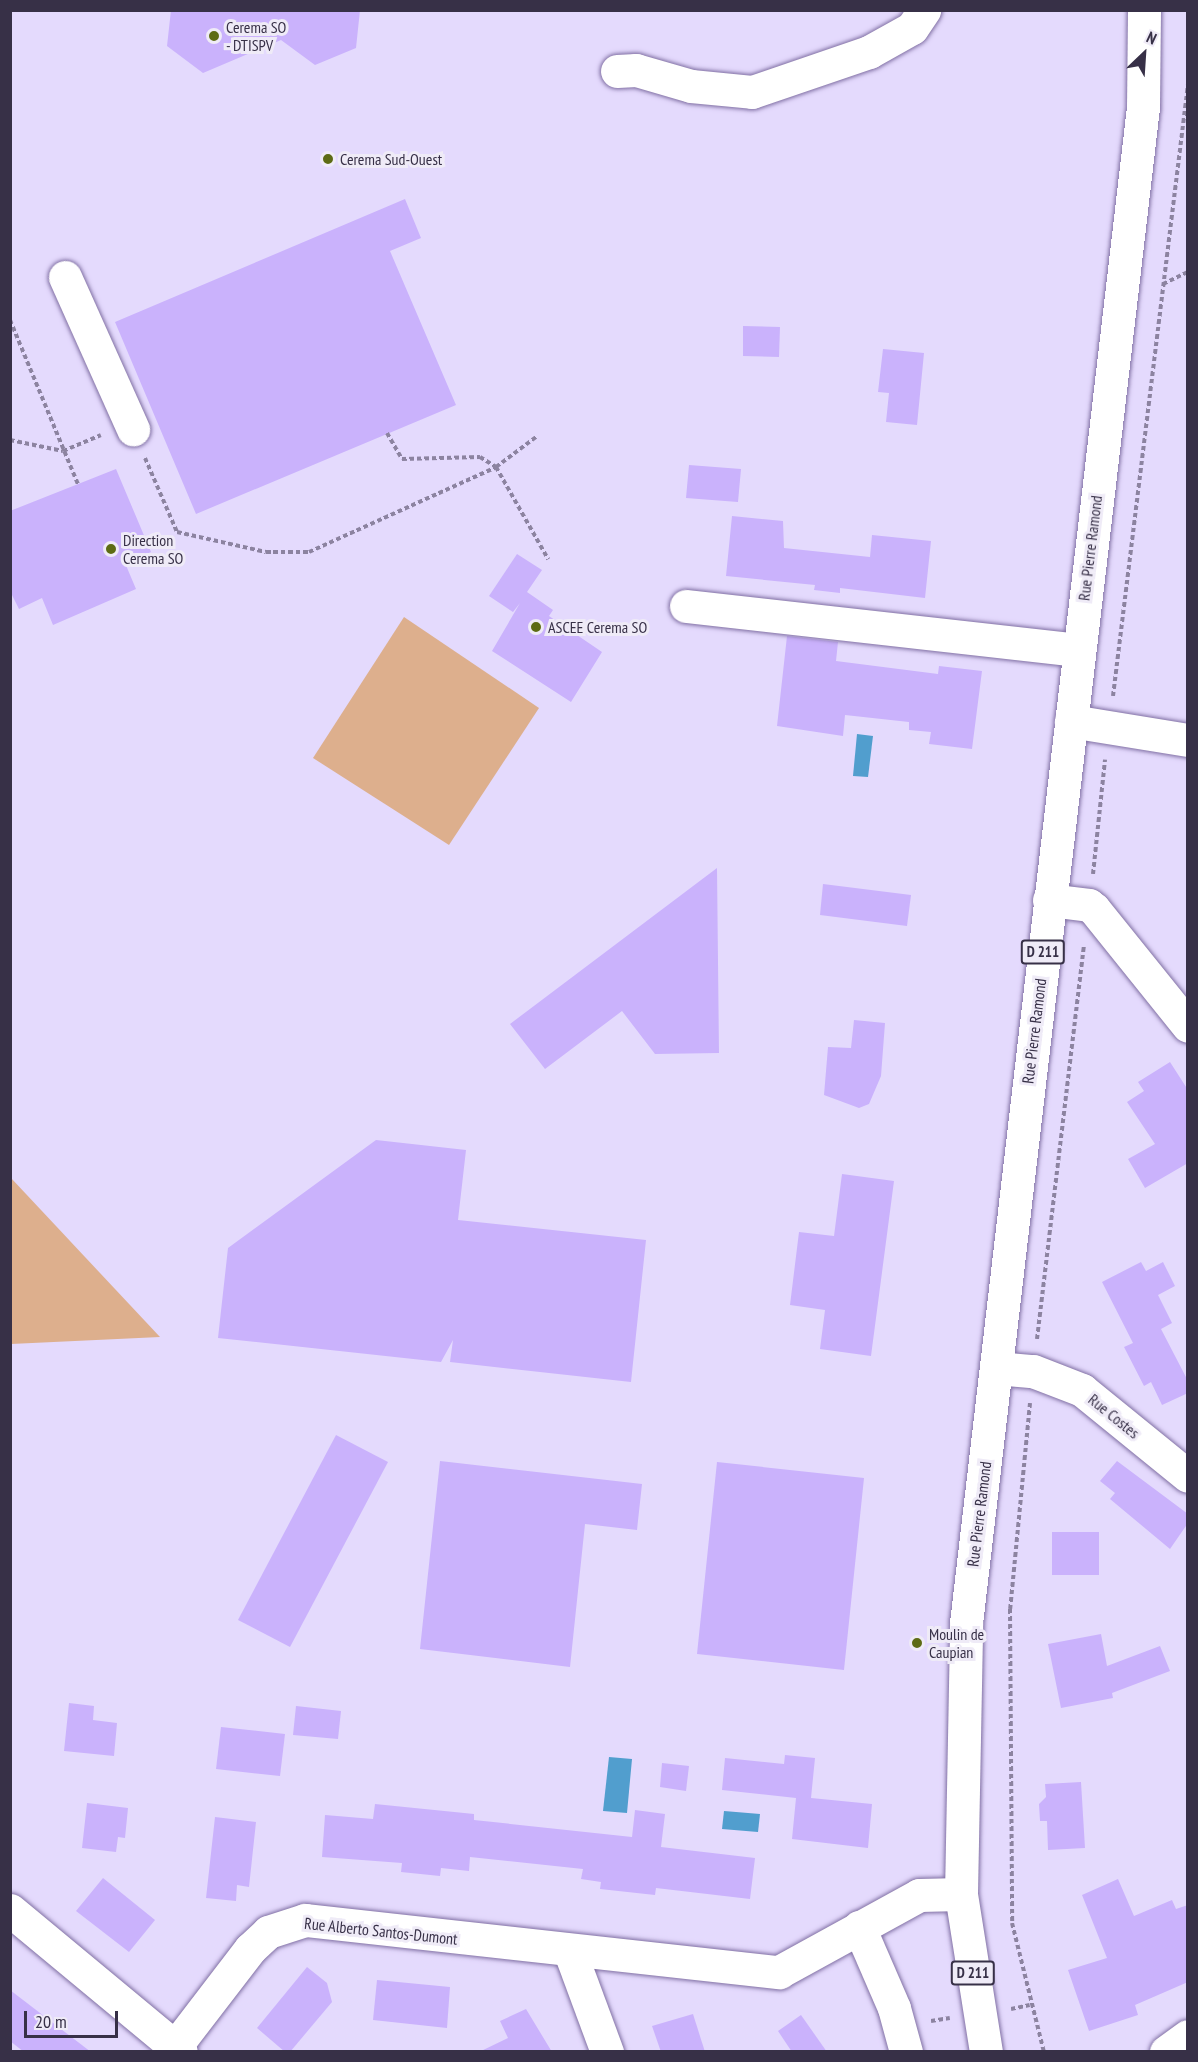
<!DOCTYPE html>
<html>
<head>
<meta charset="utf-8">
<style>
	body { margin:0 }
	#map { position:relative; width:1198px; height:2062px; overflow:hidden; background:#e4dafd; font-family:"PT Sans Narrow",sans-serif }
	div>[style] { position:absolute }
	.green>* { inset:0; background:#ddaf8d }
	.water>* { inset:0; background:#519ece }
	.building>* { inset:0; background:#cab2fc }
	.path>* { height:4px; margin-top:-2px; transform-origin:0; background:repeating-linear-gradient(90deg,#8c83a0 0 4.5px,transparent 0 7.5px) }
	.roads { filter:drop-shadow(0 0 2px #8170a4) drop-shadow(0 0 2px #8170a4) }
	.minor>* { height:33px; margin:-16.5px; padding:0 16.5px; transform-origin:16.5px; border-radius:16.5px; background:#fff }
	.major>* { height:33px; margin:-16.5px; padding:0 16.5px; transform-origin:16.5px; border-radius:16.5px; background:#fff }
	.dots>* { width:16px; height:16px; translate:-50% -50%; box-sizing:border-box; border:3px solid #efebf7; border-radius:50% }
	span { translate:-50% -50%; white-space:nowrap; text-align:center; line-height:1.15; -webkit-text-stroke:6px #efebf7; paint-order:stroke }
	.shield-label span { padding:2px 4px; background:#efebf7; border:2px solid; border-radius:4px; -webkit-text-stroke-width:0 }
	.shield-label { font-size:15px; color:#373047; font-weight:700 }
	.poi-label { font-size:16px; color:#373047 }
	.left { translate:0 -50%; text-align:left }
	.street-label { font-size:16px; color:#373047 }
	.frame { position:absolute; inset:0; border:12px solid #373047; pointer-events:none }
	.north { position:absolute; left:1114px; top:24px; width:60px; height:60px; -webkit-text-stroke:4px #efebf7; paint-order:stroke; rotate:25deg; font-size:16px; font-weight:700; line-height:24px; text-align:center; color:#373047 }
	.north::after { content:''; display:block; margin:auto; width:21px; height:27px; background:#373047; clip-path:polygon(50% 0,100% 100%,50% 72%,0 100%) }
	.scale { position:absolute; left:24px; top:2011px; width:94px; height:27px; box-sizing:border-box; border:3px solid #373047; border-top:0; padding-left:8px; font-size:18px; line-height:21px; white-space:nowrap; color:#373047; -webkit-text-stroke:4px #efebf7; paint-order:stroke }
</style>
</head>
<body>
<div id="map">
	<div class="green">
		<i style="clip-path:polygon(404px 617px,539px 708px,449px 845px,313px 758px)"></i>
		<i style="clip-path:polygon(10px 1178px,11px 1178px,160px 1337px,11px 1344px)"></i>
	</div>
	<div class="water">
		<i style="clip-path:polygon(857px 734px,873px 736px,868px 777px,853px 776px)"></i>
		<i style="clip-path:polygon(609px 1757px,632px 1759px,627px 1813px,603px 1811px)"></i>
		<i style="clip-path:polygon(724px 1811px,760px 1814px,758px 1832px,722px 1829px)"></i>
	</div>
	<div class="building">
		<i style="clip-path:polygon(171px 10px,360px 10px,356px 48px,315px 65px,281px 40px,203px 73px,167px 46px)"></i>
		<i style="clip-path:polygon(405px 199px,421px 238px,390px 251px,456px 405px,196px 514px,115px 322px)"></i>
		<i style="clip-path:polygon(743px 326px,780px 327px,779px 357px,743px 356px)"></i>
		<i style="clip-path:polygon(883px 349px,924px 353px,917px 425px,886px 422px,889px 393px,878px 392px)"></i>
		<i style="clip-path:polygon(689px 465px,741px 469px,738px 502px,686px 498px)"></i>
		<i style="clip-path:polygon(116px 469px,151px 552px,125px 563px,136px 589px,53px 625px,42px 598px,19px 609px,10px 591px,10px 511px)"></i>
		<i style="clip-path:polygon(732px 516px,783px 521px,784px 548px,870px 557px,872px 535px,931px 541px,925px 598px,840px 588px,840px 593px,814px 590px,815px 585px,726px 576px)"></i>
		<i style="clip-path:polygon(517px 554px,542px 570px,527px 592px,553px 610px,549px 616px,602px 652px,571px 702px,492px 651px,520px 603px,513px 612px,489px 596px)"></i>
		<i style="clip-path:polygon(787px 636px,838px 642px,836px 661px,938px 674px,939px 666px,982px 671px,972px 749px,929px 744px,931px 732px,909px 730px,909px 722px,845px 715px,843px 736px,777px 726px)"></i>
		<i style="clip-path:polygon(717px 868px,719px 1053px,655px 1054px,622px 1011px,545px 1069px,510px 1024px)"></i>
		<i style="clip-path:polygon(823px 884px,911px 895px,907px 926px,820px 915px)"></i>
		<i style="clip-path:polygon(854px 1020px,885px 1023px,881px 1076px,869px 1104px,859px 1108px,824px 1095px,828px 1047px,851px 1048px)"></i>
		<i style="clip-path:polygon(1170px 1062px,1188px 1090px,1188px 1163px,1145px 1188px,1128px 1159px,1155px 1144px,1127px 1102px,1144px 1091px,1138px 1082px)"></i>
		<i style="clip-path:polygon(376px 1140px,466px 1150px,458px 1220px,646px 1240px,631px 1382px,450px 1362px,453px 1340px,441px 1362px,218px 1338px,228px 1248px)"></i>
		<i style="clip-path:polygon(842px 1174px,894px 1181px,871px 1356px,820px 1349px,825px 1310px,790px 1305px,799px 1232px,834px 1236px)"></i>
		<i style="clip-path:polygon(1141px 1262px,1146px 1271px,1163px 1262px,1175px 1286px,1158px 1295px,1172px 1323px,1161px 1329px,1188px 1381px,1188px 1393px,1162px 1405px,1151px 1382px,1144px 1386px,1124px 1347px,1133px 1343px,1102px 1282px)"></i>
		<i style="clip-path:polygon(336px 1435px,388px 1462px,290px 1647px,238px 1620px)"></i>
		<i style="clip-path:polygon(440px 1461px,642px 1484px,637px 1530px,585px 1524px,570px 1667px,420px 1649px)"></i>
		<i style="clip-path:polygon(1117px 1461px,1188px 1514px,1188px 1523px,1170px 1549px,1110px 1499px,1115px 1493px,1100px 1481px)"></i>
		<i style="clip-path:polygon(717px 1462px,864px 1478px,844px 1670px,697px 1654px)"></i>
		<i style="clip-path:polygon(1052px 1532px,1099px 1532px,1099px 1575px,1052px 1575px)"></i>
		<i style="clip-path:polygon(1101px 1634px,1107px 1666px,1160px 1646px,1170px 1671px,1112px 1693px,1113px 1698px,1061px 1708px,1048px 1644px)"></i>
		<i style="clip-path:polygon(69px 1703px,94px 1706px,93px 1720px,117px 1723px,114px 1756px,64px 1751px)"></i>
		<i style="clip-path:polygon(296px 1706px,341px 1711px,338px 1739px,293px 1735px)"></i>
		<i style="clip-path:polygon(221px 1727px,285px 1734px,280px 1776px,216px 1769px)"></i>
		<i style="clip-path:polygon(785px 1755px,815px 1758px,811px 1798px,872px 1804px,868px 1848px,792px 1839px,796px 1798px,722px 1790px,725px 1758px,784px 1764px)"></i>
		<i style="clip-path:polygon(662px 1763px,689px 1766px,686px 1791px,660px 1787px)"></i>
		<i style="clip-path:polygon(1081px 1782px,1085px 1848px,1048px 1850px,1047px 1821px,1040px 1821px,1039px 1804px,1046px 1797px,1045px 1784px)"></i>
		<i style="clip-path:polygon(87px 1803px,128px 1808px,125px 1838px,118px 1837px,116px 1852px,82px 1848px)"></i>
		<i style="clip-path:polygon(375px 1804px,474px 1814px,474px 1820px,632px 1837px,635px 1810px,665px 1814px,661px 1847px,755px 1858px,750px 1899px,656px 1888px,655px 1895px,600px 1889px,601px 1882px,581px 1879px,583px 1869px,470px 1857px,469px 1871px,441px 1868px,440px 1876px,401px 1872px,402px 1863px,322px 1857px,325px 1815px,373px 1819px)"></i>
		<i style="clip-path:polygon(215px 1817px,256px 1822px,249px 1887px,237px 1885px,236px 1901px,206px 1898px)"></i>
		<i style="clip-path:polygon(103px 1878px,155px 1920px,129px 1952px,76px 1911px)"></i>
		<i style="clip-path:polygon(1118px 1879px,1134px 1916px,1172px 1900px,1176px 1909px,1188px 1905px,1188px 1982px,1135px 2005px,1138px 2015px,1089px 2031px,1068px 1970px,1107px 1958px,1082px 1895px)"></i>
		<i style="clip-path:polygon(307px 1967px,327px 1983px,332px 2002px,290px 2052px,285px 2052px,257px 2028px)"></i>
		<i style="clip-path:polygon(377px 1980px,450px 1987px,447px 2028px,373px 2020px)"></i>
		<i style="clip-path:polygon(10px 1990px,91px 2052px,24px 2052px,10px 2041px)"></i>
		<i style="clip-path:polygon(526px 2009px,552px 2052px,479px 2052px,508px 2038px,500px 2021px)"></i>
		<i style="clip-path:polygon(693px 2014px,705px 2052px,661px 2052px,652px 2026px)"></i>
		<i style="clip-path:polygon(801px 2015px,827px 2052px,792px 2052px,778px 2031px)"></i>
	</div>
	<div class="path">
		<i style="left:1163px;top:284px;width:28px;rotate:-26deg"></i>
		<i style="left:10px;top:320px;width:178px;rotate:67.5deg"></i>
		<i style="left:387px;top:433px;width:30px;rotate:60deg"></i>
		<i style="left:402px;top:459px;width:78px;rotate:-1.5deg"></i>
		<i style="left:480px;top:457px;width:19px;rotate:32deg"></i>
		<i style="left:496px;top:467px;width:106px;rotate:60.5deg"></i>
		<i style="left:10px;top:440px;width:54px;rotate:11.7deg"></i>
		<i style="left:63px;top:451px;width:41px;rotate:-22.8deg"></i>
		<i style="left:145px;top:458px;width:81px;rotate:66.6deg"></i>
		<i style="left:177px;top:532px;width:91px;rotate:12.7deg"></i>
		<i style="left:266px;top:552px;width:43px"></i>
		<i style="left:309px;top:552px;width:205px;rotate:-24.4deg"></i>
		<i style="left:496px;top:467px;width:50px;rotate:-36.9deg"></i>
		<i style="left:1113px;top:696px;width:617px;rotate:-83.01deg"></i>
		<i style="left:1093px;top:874px;width:115px;rotate:-84deg"></i>
		<i style="left:1037px;top:1339px;width:395px;rotate:-83.2deg"></i>
		<i style="left:1030px;top:1403px;width:207px;rotate:95.5deg"></i>
		<i style="left:1010px;top:1609px;width:314px;rotate:89.6deg"></i>
		<i style="left:1012px;top:1923px;width:133px;rotate:76.1deg"></i>
		<i style="left:1011px;top:2009px;width:19px;rotate:-12deg"></i>
		<i style="left:931px;top:2021px;width:19px;rotate:-9deg"></i>
	</div>
	<div class="roads">
		<div class="minor">
			<i style="left:617px;top:71px;width:19px;rotate:-3deg"></i>
			<i style="left:636px;top:70px;width:57px;rotate:16.2deg"></i>
			<i style="left:691px;top:86px;width:61px;rotate:5.6deg"></i>
			<i style="left:752px;top:92px;width:124px;rotate:-18.9deg"></i>
			<i style="left:869px;top:52px;width:49px;rotate:-29.2deg"></i>
			<i style="left:912px;top:28px;width:22px;rotate:-56deg"></i>
			<i style="left:65px;top:277px;width:167px;rotate:65.9deg"></i>
			<i style="left:686px;top:606px;width:394px;rotate:6.4deg"></i>
			<i style="left:1071px;top:721px;width:119px;rotate:9.2deg"></i>
			<i style="left:1049px;top:900px;width:40px;rotate:7.1deg"></i>
			<i style="left:1089px;top:905px;width:6px;rotate:39deg"></i>
			<i style="left:1094px;top:909px;width:150px;rotate:51.2deg"></i>
			<i style="left:996px;top:1368px;width:37px;rotate:5deg"></i>
			<i style="left:1033px;top:1371px;width:53px;rotate:21.2deg"></i>
			<i style="left:1082px;top:1390px;width:136px;rotate:39.1deg"></i>
			<i style="left:10px;top:1910px;width:222px;rotate:39.7deg"></i>
			<i style="left:859px;top:1927px;width:88px;rotate:66.6deg"></i>
			<i style="left:894px;top:2008px;width:46px;rotate:74.7deg"></i>
			<i style="left:570px;top:1952px;width:107px;rotate:69.7deg"></i>
			<i style="left:171px;top:2052px;width:130px;rotate:-52.5deg"></i>
			<i style="left:250px;top:1949px;width:25px;rotate:-43deg"></i>
			<i style="left:268px;top:1932px;width:39px;rotate:-18deg"></i>
			<i style="left:305px;top:1920px;width:477px;rotate:6.3deg"></i>
			<i style="left:779px;top:1972px;width:160px;rotate:-28.8deg"></i>
			<i style="left:919px;top:1895px;width:42px;rotate:-1.4deg"></i>
			<i style="left:1166px;top:2052px;width:27px;rotate:-36deg"></i>
		</div>
		<div class="major">
			<i style="left:986px;top:2052px;width:160px;rotate:-99deg"></i>
			<i style="left:961px;top:1894px;width:271px;rotate:-88.9deg"></i>
			<i style="left:966px;top:1623px;width:1526px;rotate:-83.34deg"></i>
			<i style="left:1143px;top:107px;width:97px;rotate:-89.4deg"></i>
		</div>
	</div>
	<div class="dots">
		<i style="left:214px;top:36px;background:#5d6b14"></i>
		<i style="left:328px;top:159px;background:#5d6b14"></i>
		<i style="left:111px;top:549px;background:#5d6b14"></i>
		<i style="left:536px;top:627px;background:#5d6b14"></i>
		<i style="left:917px;top:1643px;background:#5d6b14"></i>
	</div>
	<div class="shield-label">
		<span style="left:1043px;top:952px">D 211</span>
		<span style="left:973px;top:1973px">D 211</span>
	</div>
	<div class="poi-label">
		<span class="left" style="left:226px;top:36px">Cerema SO<br>- DTISPV</span>
		<span class="left" style="left:340px;top:159px">Cerema Sud-Ouest</span>
		<span class="left" style="left:123px;top:549px">Direction<br>Cerema SO</span>
		<span class="left" style="left:548px;top:627px">ASCEE Cerema SO</span>
		<span class="left" style="left:929px;top:1643px">Moulin de<br>Caupian</span>
	</div>
	<div class="street-label">
		<span style="left:1090px;top:548px;rotate:-83deg">Rue Pierre Ramond</span>
		<span style="left:1034px;top:1031px;rotate:-83deg">Rue Pierre Ramond</span>
		<span style="left:1114px;top:1416px;rotate:39deg">Rue Costes</span>
		<span style="left:979px;top:1514px;rotate:-83deg">Rue Pierre Ramond</span>
		<span style="left:381px;top:1931px;rotate:6deg">Rue Alberto Santos-Dumont</span>
	</div>
	<div class="frame"></div>
	<div class="north">N</div>
	<div class="scale">20 m</div>
</div>
</body>
</html>
